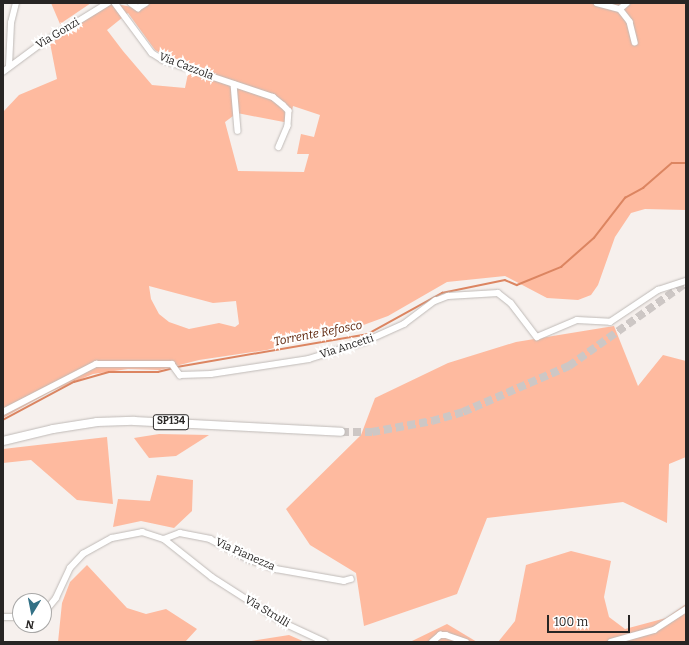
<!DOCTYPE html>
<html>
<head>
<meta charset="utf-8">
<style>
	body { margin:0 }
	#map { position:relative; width:689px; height:645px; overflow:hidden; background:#f6f0ed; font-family:Bitter,serif }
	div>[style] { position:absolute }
	.green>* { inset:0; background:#feba9f }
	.stream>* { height:1.5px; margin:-0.75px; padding:0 0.75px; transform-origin:0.75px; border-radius:0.75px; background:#dc8561 }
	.highway-tunnel>* { height:8px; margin-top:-4px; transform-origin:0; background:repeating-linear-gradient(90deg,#cdc7c5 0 8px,transparent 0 12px) }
	.roads { filter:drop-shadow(0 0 1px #bfbab7) drop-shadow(0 0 1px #bfbab7) }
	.minor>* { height:5.5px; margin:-2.75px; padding:0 2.75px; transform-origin:2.75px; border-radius:2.75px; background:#fff }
	.highway>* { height:8px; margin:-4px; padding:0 4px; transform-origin:4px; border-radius:4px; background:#fff }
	span { translate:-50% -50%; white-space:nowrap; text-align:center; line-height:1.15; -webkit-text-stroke:4px #fff; paint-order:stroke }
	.shield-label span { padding:1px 3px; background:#fff; border:1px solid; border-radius:3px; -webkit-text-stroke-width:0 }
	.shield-label { font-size:10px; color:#272524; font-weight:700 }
	.street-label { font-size:11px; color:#272524 }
	.water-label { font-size:12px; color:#60280e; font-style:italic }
	.frame { position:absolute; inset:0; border:4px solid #272524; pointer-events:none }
	.north { position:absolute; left:12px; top:593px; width:40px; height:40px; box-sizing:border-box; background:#fff; border:1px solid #a9a8a7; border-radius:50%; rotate:190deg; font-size:11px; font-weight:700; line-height:16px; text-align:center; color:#272524 }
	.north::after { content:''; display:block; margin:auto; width:14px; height:18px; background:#337186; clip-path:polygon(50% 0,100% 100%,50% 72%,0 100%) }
	.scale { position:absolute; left:547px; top:615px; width:83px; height:18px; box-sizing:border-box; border:2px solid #272524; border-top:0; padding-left:5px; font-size:12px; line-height:14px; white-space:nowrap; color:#272524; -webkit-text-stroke:3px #fff; paint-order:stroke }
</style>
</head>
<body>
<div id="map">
	<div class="green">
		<i style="clip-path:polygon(51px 3px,91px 3px,60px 24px)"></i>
		<i style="clip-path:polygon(evenodd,111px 3px,137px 8px,146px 3px,686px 3px,686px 210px,645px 209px,631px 213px,615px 237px,598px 285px,591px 295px,578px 300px,547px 298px,505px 276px,447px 282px,388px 316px,358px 327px,325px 333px,267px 350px,199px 360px,160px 370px,128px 369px,93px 374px,50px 392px,3px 418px,3px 112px,19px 95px,57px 79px,50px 43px,111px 3px,128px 13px,155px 50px,189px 69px,185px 88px,152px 85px,123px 51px,107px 30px,128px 13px,111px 3px,293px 106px,320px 115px,314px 137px,301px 134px,297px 154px,309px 154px,304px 172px,238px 171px,225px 122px,237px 113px,289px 123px,293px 106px,111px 3px,149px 286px,213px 303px,236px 301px,239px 324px,235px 327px,219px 323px,189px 329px,169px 322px,159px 314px,151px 299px,149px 286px)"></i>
		<i style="clip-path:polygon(614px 326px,638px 386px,663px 355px,686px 361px,686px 457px,669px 464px,667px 523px,623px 502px,487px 518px,457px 594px,364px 626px,356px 573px,310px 545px,286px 509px,361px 435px,375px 398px,448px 363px,516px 342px)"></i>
		<i style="clip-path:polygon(159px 434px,209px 435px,176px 456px,149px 458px,134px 438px)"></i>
		<i style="clip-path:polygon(107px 437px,113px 504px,77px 500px,31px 460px,3px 463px,3px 449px)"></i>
		<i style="clip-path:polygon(157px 475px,193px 480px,192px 511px,174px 528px,141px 521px,113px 527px,118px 499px,150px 501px)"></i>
		<i style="clip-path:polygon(571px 551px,611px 561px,604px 597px,609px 617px,625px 629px,666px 618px,686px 604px,686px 641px,498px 642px,515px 621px,526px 565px)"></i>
		<i style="clip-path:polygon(87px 565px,127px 608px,146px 614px,166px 609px,197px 629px,185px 642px,58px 642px,62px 603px,70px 582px)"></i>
		<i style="clip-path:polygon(447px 624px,477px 642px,411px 642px,412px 641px)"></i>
		<i style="clip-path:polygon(289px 635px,305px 642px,245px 642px)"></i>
	</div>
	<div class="stream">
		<i style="left:177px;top:367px;width:194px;rotate:-9.8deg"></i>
		<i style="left:368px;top:334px;width:85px;rotate:-29deg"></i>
		<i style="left:442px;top:293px;width:64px;rotate:-11.7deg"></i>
		<i style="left:505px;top:280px;width:13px;rotate:23deg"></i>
		<i style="left:517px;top:285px;width:48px;rotate:-22.2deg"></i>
		<i style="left:561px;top:267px;width:44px;rotate:-41.3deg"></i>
		<i style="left:594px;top:238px;width:51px;rotate:-52.2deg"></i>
		<i style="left:625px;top:198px;width:21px;rotate:-29deg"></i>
		<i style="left:643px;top:188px;width:38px;rotate:-41deg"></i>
		<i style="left:672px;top:163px;width:14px"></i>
		<i style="left:3px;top:420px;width:81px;rotate:-28.2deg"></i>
		<i style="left:74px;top:382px;width:36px;rotate:-16deg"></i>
		<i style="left:109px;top:372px;width:49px"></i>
		<i style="left:158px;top:372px;width:16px;rotate:-14deg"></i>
	</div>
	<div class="highway-tunnel">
		<i style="left:341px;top:432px;width:31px"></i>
		<i style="left:372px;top:432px;width:61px;rotate:-10.4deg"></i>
		<i style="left:432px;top:421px;width:32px;rotate:-16deg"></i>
		<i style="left:463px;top:412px;width:116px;rotate:-23.5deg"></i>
		<i style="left:569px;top:366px;width:143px;rotate:-35.4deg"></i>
	</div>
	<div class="roads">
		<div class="minor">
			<i style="left:115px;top:3px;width:62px;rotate:53.5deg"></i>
			<i style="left:152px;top:53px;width:13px;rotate:32deg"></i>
			<i style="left:163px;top:60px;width:116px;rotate:18.6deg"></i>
			<i style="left:273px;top:97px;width:13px;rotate:39deg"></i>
			<i style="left:283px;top:105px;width:8px;rotate:45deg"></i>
			<i style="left:289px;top:111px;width:15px;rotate:94deg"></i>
			<i style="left:288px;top:126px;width:23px;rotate:113deg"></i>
			<i style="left:131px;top:3px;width:9px;rotate:36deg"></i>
			<i style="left:138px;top:8px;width:9px;rotate:-32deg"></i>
			<i style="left:597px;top:3px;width:24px;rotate:15deg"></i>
			<i style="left:620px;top:9px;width:9px;rotate:-41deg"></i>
			<i style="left:620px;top:9px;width:16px;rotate:52deg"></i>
			<i style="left:630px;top:22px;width:21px;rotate:76deg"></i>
			<i style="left:9px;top:66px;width:43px;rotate:-87.3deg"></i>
			<i style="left:11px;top:23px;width:21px;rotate:-76deg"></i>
			<i style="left:3px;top:72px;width:44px;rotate:-36.6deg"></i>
			<i style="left:38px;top:46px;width:82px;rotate:-31.6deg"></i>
			<i style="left:234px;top:84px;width:47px;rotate:85.1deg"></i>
			<i style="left:3px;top:412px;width:105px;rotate:-27.3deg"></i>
			<i style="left:96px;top:364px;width:76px"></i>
			<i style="left:172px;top:364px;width:14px;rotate:54deg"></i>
			<i style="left:180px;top:375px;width:31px;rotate:-2deg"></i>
			<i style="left:211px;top:374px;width:99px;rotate:-8.7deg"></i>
			<i style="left:309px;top:359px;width:58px;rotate:-17.2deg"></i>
			<i style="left:364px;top:342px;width:44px;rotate:-24.2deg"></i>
			<i style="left:404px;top:324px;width:39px;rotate:-37deg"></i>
			<i style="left:435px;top:301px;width:14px;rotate:-21deg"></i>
			<i style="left:448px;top:296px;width:50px;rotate:-3.4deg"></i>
			<i style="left:498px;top:293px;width:16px;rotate:38deg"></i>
			<i style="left:511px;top:303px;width:43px;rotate:52.6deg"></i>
			<i style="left:537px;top:337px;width:43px;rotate:-23deg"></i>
			<i style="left:577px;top:320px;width:33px;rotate:3deg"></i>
			<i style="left:610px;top:322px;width:58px;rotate:-33.7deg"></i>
			<i style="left:658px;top:290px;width:29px;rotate:-18deg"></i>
			<i style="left:164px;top:539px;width:17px;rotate:-21deg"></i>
			<i style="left:180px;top:533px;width:31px;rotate:11deg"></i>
			<i style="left:210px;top:539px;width:45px;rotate:27.7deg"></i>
			<i style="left:250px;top:560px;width:28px;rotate:19deg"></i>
			<i style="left:276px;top:569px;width:69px;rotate:10deg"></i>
			<i style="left:344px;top:581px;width:7px;rotate:-16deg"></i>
			<i style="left:44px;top:613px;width:19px;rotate:-51deg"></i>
			<i style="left:56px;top:598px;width:33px;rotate:-65deg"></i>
			<i style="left:70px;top:568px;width:19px;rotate:-47deg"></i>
			<i style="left:83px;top:554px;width:33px;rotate:-29deg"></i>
			<i style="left:112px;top:538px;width:31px;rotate:-11deg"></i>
			<i style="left:142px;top:532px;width:23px;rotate:18deg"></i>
			<i style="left:164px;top:539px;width:61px;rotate:38.4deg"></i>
			<i style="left:212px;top:577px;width:83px;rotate:32.7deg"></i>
			<i style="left:282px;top:622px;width:47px;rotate:24.9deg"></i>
			<i style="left:3px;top:617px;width:17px"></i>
			<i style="left:432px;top:642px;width:11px;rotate:-41deg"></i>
			<i style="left:440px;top:635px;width:6px"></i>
			<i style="left:446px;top:635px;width:21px;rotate:19deg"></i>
			<i style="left:611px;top:642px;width:45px;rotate:-15.6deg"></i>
			<i style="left:654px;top:630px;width:38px;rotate:-33deg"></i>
		</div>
		<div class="highway">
			<i style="left:3px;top:441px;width:51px;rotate:-13.5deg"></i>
			<i style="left:53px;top:429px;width:45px;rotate:-9deg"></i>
			<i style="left:97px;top:422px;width:37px;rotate:-2deg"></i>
			<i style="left:134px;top:421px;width:207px;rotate:3deg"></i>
		</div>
	</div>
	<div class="shield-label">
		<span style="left:171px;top:422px">SP134</span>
	</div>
	<div class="street-label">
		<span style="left:58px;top:34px;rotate:-31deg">Via Gonzi</span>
		<span style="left:186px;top:67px;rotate:21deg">Via Cazzola</span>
		<span style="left:347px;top:347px;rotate:-18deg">Via Ancetti</span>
		<span style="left:245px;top:555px;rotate:24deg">Via Pianezza</span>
		<span style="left:267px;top:612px;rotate:31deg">Via Strulli</span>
	</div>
	<div class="water-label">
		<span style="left:318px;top:334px;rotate:-11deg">Torrente Refosco</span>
	</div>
	<div class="frame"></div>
	<div class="north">N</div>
	<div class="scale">100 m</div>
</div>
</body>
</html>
